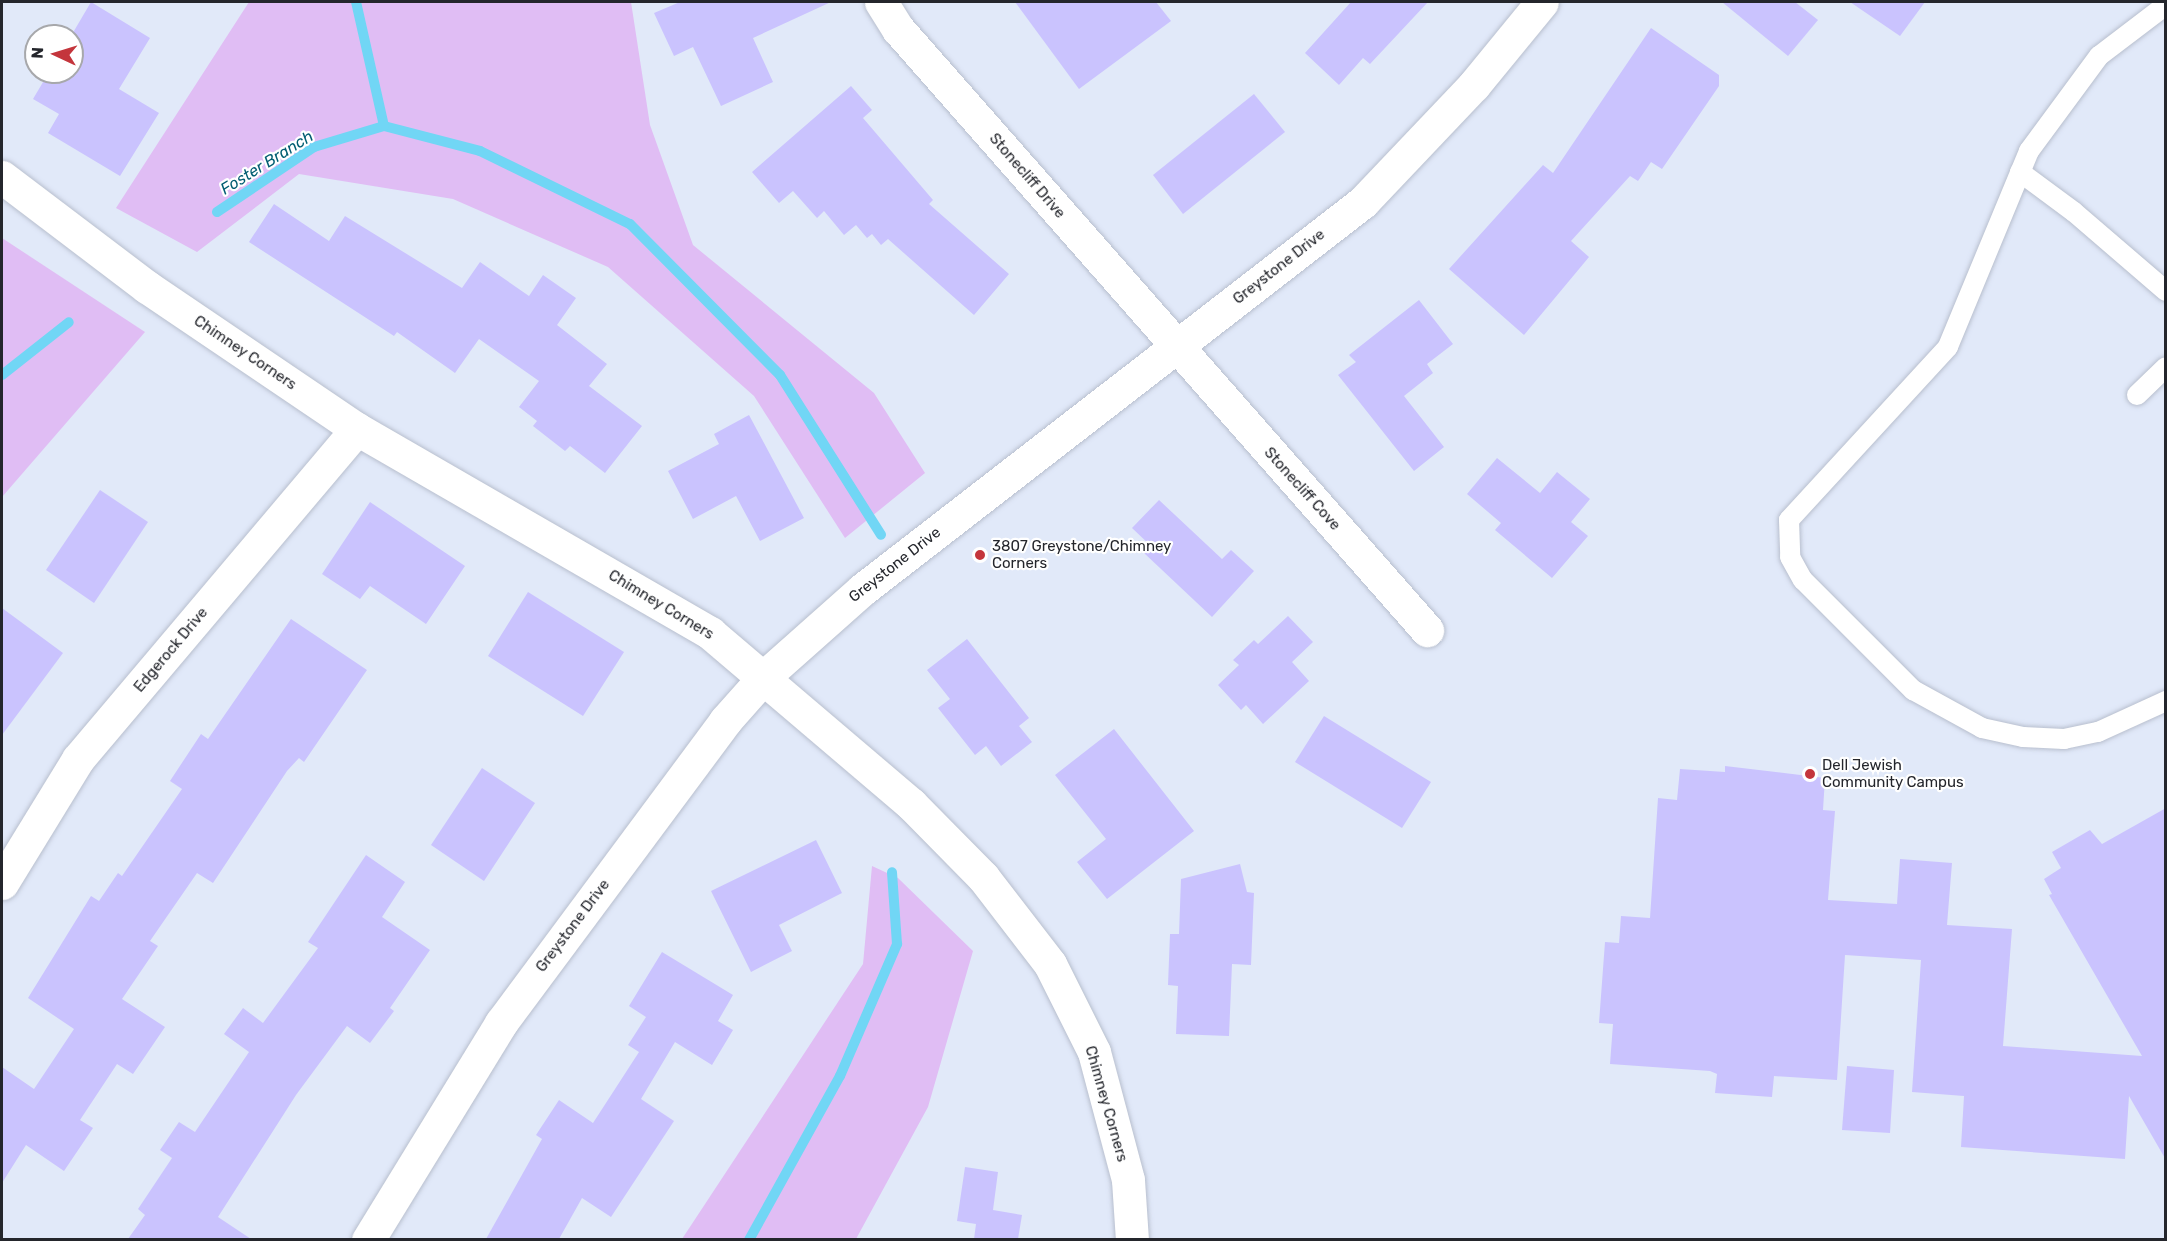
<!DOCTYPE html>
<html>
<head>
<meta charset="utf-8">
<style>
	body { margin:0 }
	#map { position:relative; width:2167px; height:1241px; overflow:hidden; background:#e1e9f9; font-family:Rubik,sans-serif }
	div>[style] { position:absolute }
	.green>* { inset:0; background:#e0bdf4 }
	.stream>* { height:10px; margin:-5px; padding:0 5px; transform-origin:5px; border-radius:5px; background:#71d6f5 }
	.building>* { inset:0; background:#cac3fe }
	.roads { filter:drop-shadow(0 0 2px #b8bfce) drop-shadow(0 0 2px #b8bfce) }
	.service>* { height:20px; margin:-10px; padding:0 10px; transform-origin:10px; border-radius:10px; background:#fff }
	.minor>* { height:33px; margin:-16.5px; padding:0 16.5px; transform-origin:16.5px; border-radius:16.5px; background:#fff }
	.tertiary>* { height:33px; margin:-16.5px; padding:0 16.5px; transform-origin:16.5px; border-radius:16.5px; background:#fff }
	.dots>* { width:16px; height:16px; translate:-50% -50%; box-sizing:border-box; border:3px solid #fff; border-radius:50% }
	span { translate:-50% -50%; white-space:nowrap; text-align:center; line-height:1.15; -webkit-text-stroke:4.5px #fff; paint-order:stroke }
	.street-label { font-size:15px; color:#24262c }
	.poi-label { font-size:15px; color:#24262c }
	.left { translate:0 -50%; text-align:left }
	.water-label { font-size:16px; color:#025d72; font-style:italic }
	.frame { position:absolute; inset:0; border:3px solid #24262c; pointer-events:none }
	.north { position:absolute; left:24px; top:24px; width:60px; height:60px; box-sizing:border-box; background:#fff; border:2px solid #a7a8ab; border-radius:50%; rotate:274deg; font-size:16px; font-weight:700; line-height:24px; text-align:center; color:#24262c }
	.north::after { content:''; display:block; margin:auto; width:21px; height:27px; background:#c4353c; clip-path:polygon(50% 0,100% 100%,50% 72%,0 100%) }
</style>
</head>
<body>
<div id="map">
	<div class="green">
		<i style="clip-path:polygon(249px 2px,631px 2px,650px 125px,693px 245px,874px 393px,925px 473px,845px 538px,754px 396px,608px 267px,453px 199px,299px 174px,197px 252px,116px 208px)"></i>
		<i style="clip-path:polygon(2px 238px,145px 332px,2px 497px)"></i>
		<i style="clip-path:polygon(872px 866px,898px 878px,973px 951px,928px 1107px,856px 1239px,682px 1239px,863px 964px)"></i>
	</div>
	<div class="stream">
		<i style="left:384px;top:126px;width:99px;rotate:14.6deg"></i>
		<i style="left:480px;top:151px;width:167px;rotate:26deg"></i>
		<i style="left:630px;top:224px;width:213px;rotate:45.2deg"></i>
		<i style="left:780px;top:375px;width:189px;rotate:57.7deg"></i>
		<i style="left:217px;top:212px;width:117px;rotate:-33.8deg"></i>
		<i style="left:314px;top:147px;width:73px;rotate:-16.7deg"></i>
		<i style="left:384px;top:126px;width:127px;rotate:-102.7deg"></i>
		<i style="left:2px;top:375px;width:85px;rotate:-38.3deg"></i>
		<i style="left:749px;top:1240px;width:188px;rotate:-61deg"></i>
		<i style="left:840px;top:1076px;width:144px;rotate:-66.6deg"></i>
		<i style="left:897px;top:944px;width:72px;rotate:-94deg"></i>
	</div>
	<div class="building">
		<i style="clip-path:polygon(91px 2px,150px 38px,119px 89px,159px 113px,120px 176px,48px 133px,59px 114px,33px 99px,49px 72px,72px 72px,71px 36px)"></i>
		<i style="clip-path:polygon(680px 2px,831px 2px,753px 38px,773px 82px,721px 106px,693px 47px,674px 56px,654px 13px)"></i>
		<i style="clip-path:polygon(1015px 2px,1156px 2px,1171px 21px,1079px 89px)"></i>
		<i style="clip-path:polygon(1351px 2px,1428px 2px,1370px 64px,1363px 58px,1339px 85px,1305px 53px)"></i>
		<i style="clip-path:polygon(1722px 2px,1795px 2px,1818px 20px,1788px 56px)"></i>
		<i style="clip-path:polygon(1850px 2px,1925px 2px,1900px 36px)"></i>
		<i style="clip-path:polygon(1651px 28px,1719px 75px,1719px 86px,1662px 169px,1651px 162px,1638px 181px,1630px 176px,1571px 241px,1589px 257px,1524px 335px,1449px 269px,1543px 165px,1553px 173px)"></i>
		<i style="clip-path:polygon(851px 86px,872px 110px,863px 118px,933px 200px,929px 204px,1009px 274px,974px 315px,888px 239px,881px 245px,872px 234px,867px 238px,856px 225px,844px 235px,824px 211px,817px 218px,793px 191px,779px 203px,752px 172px)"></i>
		<i style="clip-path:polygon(1254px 94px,1285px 132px,1183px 214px,1153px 175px)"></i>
		<i style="clip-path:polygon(274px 204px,329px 241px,345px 216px,462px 288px,480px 262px,529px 296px,543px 275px,576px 298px,557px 325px,607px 364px,589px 386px,642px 426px,605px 473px,570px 446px,565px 451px,533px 426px,537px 421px,519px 407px,539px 381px,479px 339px,455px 373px,397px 332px,394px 336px,249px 242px)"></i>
		<i style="clip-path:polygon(1419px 300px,1453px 344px,1427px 364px,1433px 373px,1404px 396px,1444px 447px,1414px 471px,1338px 375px,1356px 362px,1349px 355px)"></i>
		<i style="clip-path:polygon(749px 415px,804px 518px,760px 541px,736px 496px,693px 519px,668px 471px,719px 444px,714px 434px)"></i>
		<i style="clip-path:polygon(1497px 458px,1540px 493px,1557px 472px,1590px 499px,1571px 522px,1588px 536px,1552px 578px,1495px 530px,1501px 523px,1467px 494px)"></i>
		<i style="clip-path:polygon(100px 490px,148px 522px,94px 603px,46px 570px)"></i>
		<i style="clip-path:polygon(1159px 500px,1222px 559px,1231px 550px,1254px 571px,1212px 617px,1144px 553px,1151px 546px,1132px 528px)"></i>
		<i style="clip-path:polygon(370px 502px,465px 566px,426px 624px,370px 586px,360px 599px,322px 574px)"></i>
		<i style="clip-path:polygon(528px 592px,624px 652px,583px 716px,488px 656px)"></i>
		<i style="clip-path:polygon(2px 608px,63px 653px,2px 735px)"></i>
		<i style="clip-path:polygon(1288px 616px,1313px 642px,1292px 662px,1309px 681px,1263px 724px,1246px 705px,1241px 710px,1218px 685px,1239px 665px,1233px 660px,1254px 640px,1258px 644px)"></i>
		<i style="clip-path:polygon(291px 619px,367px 670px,304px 762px,299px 758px,287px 771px,213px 883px,197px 873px,150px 941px,158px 946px,122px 999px,165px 1027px,133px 1074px,117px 1064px,80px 1120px,93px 1128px,64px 1171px,26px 1145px,2px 1183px,2px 1067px,34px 1089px,74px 1029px,28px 998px,91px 896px,99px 901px,118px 873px,122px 876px,182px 789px,170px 781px,201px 734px,208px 739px)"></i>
		<i style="clip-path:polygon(967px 639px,1029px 718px,1019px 726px,1032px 742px,1001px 766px,986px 746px,975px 755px,938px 708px,950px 699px,927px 670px)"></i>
		<i style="clip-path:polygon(1324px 716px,1431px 782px,1402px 828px,1295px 762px)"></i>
		<i style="clip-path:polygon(1114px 729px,1194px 831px,1107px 899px,1077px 862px,1106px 839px,1055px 775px)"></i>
		<i style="clip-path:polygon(1725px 766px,1825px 778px,1823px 810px,1835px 811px,1828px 900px,1897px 904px,1900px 859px,1952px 863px,1947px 925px,2012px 929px,2003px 1046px,2142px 1056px,2049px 895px,2052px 894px,2044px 879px,2061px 868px,2052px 852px,2090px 830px,2102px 844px,2166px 808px,2166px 1160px,2129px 1096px,2125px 1159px,1961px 1147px,1964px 1096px,1912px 1092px,1921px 960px,1845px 955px,1837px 1080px,1774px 1076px,1772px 1097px,1715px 1093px,1717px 1074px,1710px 1071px,1610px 1064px,1613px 1024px,1599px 1023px,1605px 942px,1619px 943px,1621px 916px,1650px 918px,1658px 798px,1677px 800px,1680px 769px,1725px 772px)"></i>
		<i style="clip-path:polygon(482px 768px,535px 803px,484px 881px,431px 845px)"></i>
		<i style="clip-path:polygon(816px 840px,842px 893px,779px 925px,792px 951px,751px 972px,711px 891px)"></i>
		<i style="clip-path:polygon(366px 855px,405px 882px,382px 917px,430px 950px,390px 1008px,394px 1011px,370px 1043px,347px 1026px,296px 1095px,218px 1217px,251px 1239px,128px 1239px,145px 1215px,138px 1209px,172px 1158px,160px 1150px,179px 1122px,195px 1132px,249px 1052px,224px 1034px,243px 1008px,263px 1023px,318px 948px,308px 942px)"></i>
		<i style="clip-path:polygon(1240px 864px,1247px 892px,1254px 893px,1251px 965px,1232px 964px,1229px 1036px,1176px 1034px,1178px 986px,1168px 985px,1170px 934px,1179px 934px,1181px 879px)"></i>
		<i style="clip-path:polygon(662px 952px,733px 995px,718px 1021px,733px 1030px,712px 1065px,675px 1042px,641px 1099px,674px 1121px,611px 1217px,582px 1198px,559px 1239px,486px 1239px,542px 1139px,536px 1135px,559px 1100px,593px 1123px,639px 1052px,628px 1045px,646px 1017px,629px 1006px)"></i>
		<i style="clip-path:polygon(1847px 1066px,1894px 1070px,1890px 1133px,1842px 1130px)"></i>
		<i style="clip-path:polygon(965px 1167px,998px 1172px,993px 1210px,1022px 1215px,1018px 1239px,974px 1239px,976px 1224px,957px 1221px)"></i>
	</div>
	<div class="roads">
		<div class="service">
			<i style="left:2166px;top:5px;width:84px;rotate:142.7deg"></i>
			<i style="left:2099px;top:56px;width:118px;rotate:126.4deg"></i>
			<i style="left:2029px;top:151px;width:212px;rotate:112.5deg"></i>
			<i style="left:1948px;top:347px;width:235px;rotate:132.6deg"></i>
			<i style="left:1789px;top:520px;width:37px;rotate:88deg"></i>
			<i style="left:1790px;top:557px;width:26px;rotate:61deg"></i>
			<i style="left:1803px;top:580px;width:156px;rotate:45deg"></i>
			<i style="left:1913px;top:690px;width:79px;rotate:28.8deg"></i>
			<i style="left:1982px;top:728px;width:42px;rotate:12.4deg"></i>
			<i style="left:2023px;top:737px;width:41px;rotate:2.8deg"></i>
			<i style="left:2064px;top:739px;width:35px;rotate:-12deg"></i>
			<i style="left:2098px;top:732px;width:75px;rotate:-24.5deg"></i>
			<i style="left:2020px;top:172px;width:67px;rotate:36.5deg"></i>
			<i style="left:2074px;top:212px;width:121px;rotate:40.7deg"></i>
			<i style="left:2137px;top:395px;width:40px;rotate:-44deg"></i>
		</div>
		<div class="minor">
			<i style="left:881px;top:2px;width:32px;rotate:58deg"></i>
			<i style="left:898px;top:29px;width:801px;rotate:48.65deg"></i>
			<i style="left:2px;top:177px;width:182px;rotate:37.2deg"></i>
			<i style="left:147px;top:287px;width:254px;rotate:34.1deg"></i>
			<i style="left:357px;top:429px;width:408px;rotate:30deg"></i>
			<i style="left:710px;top:633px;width:264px;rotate:40.4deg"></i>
			<i style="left:911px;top:804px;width:103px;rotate:45.4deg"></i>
			<i style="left:983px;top:877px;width:110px;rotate:52.4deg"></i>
			<i style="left:1050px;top:964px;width:98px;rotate:63.4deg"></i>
			<i style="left:1094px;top:1052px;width:132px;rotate:75.1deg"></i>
			<i style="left:1128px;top:1180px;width:60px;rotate:86.2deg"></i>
			<i style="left:2px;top:883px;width:145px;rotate:-58.5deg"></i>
			<i style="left:78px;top:759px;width:432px;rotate:-49.8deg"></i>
		</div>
		<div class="tertiary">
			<i style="left:368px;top:1240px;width:255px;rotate:-58.5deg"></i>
			<i style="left:501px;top:1023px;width:376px;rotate:-53.4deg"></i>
			<i style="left:725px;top:721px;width:60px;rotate:-48.4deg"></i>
			<i style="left:765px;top:676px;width:131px;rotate:-41.6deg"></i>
			<i style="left:863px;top:589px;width:632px;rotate:-37.74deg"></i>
			<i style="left:1363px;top:202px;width:161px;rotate:-46.5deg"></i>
			<i style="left:1474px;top:85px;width:107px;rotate:-50.7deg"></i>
		</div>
	</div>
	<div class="dots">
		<i style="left:980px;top:555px;background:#c4353c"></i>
		<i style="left:1810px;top:774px;background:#c4353c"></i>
	</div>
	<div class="street-label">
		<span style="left:1027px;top:176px;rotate:49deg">Stonecliff Drive</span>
		<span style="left:1279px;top:267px;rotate:-38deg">Greystone Drive</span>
		<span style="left:245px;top:353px;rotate:34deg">Chimney Corners</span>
		<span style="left:1302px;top:489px;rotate:48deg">Stonecliff Cove</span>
		<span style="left:895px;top:565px;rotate:-38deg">Greystone Drive</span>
		<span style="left:661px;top:605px;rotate:31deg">Chimney Corners</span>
		<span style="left:171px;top:650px;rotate:-50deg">Edgerock Drive</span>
		<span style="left:573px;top:926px;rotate:-53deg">Greystone Drive</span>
		<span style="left:1106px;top:1104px;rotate:74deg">Chimney Corners</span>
	</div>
	<div class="poi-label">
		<span class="left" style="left:992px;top:555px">3807 Greystone/Chimney<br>Corners</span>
		<span class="left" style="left:1822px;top:774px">Dell Jewish<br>Community Campus</span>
	</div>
	<div class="water-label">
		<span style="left:267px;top:163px;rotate:-32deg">Foster Branch</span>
	</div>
	<div class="frame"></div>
	<div class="north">N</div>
</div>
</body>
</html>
